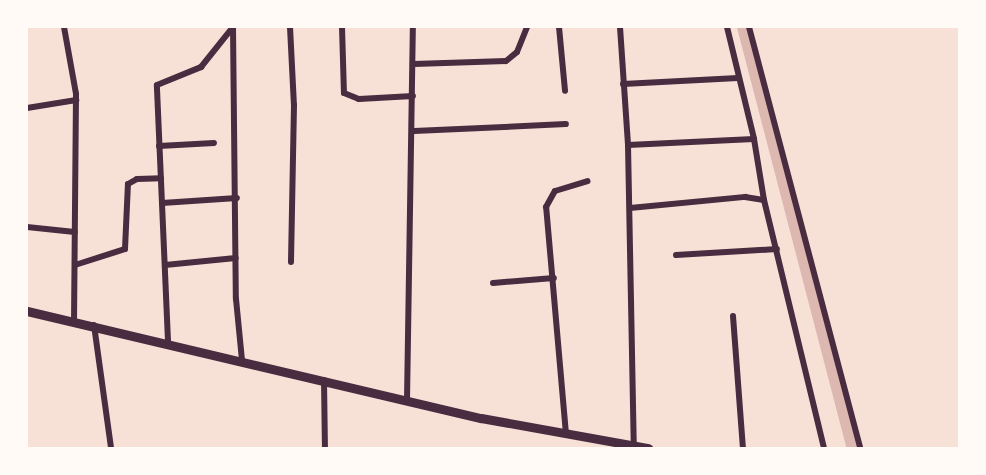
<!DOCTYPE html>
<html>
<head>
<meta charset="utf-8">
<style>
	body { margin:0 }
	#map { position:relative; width:986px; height:475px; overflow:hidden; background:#f7e1d7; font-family:"Noto Sans",sans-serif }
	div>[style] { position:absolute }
	.canal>* { height:12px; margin:-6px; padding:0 6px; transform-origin:6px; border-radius:6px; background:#dcb8b0 }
	.minor>* { height:6px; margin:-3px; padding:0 3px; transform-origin:3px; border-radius:3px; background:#4a2c40 }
	.secondary>* { height:9px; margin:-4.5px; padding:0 4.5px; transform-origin:4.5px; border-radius:4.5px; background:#4a2c40 }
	span { translate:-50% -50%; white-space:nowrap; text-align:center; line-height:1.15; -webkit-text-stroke:4.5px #fffaf5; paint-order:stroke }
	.frame { position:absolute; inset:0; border:28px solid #fffaf5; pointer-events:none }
</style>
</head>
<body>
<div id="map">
	<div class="canal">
		<i style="left:743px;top:27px;width:435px;rotate:75.4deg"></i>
	</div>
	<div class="minor">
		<i style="left:64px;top:27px;width:68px;rotate:79.8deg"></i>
		<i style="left:76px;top:94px;width:227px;rotate:90.5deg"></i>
		<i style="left:233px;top:27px;width:272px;rotate:89.4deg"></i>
		<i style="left:236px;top:299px;width:61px;rotate:84.4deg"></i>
		<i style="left:290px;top:27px;width:78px;rotate:87.1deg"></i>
		<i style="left:294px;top:105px;width:157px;rotate:91.1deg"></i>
		<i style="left:342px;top:27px;width:66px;rotate:88.3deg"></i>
		<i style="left:344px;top:93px;width:16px;rotate:22deg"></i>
		<i style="left:359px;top:99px;width:54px;rotate:-3.2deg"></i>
		<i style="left:559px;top:27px;width:64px;rotate:84.6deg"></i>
		<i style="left:620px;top:27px;width:118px;rotate:86.1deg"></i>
		<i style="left:628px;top:145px;width:301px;rotate:88.9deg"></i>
		<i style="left:727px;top:27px;width:115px;rotate:76.4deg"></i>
		<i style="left:754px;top:139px;width:62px;rotate:80.7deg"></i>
		<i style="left:749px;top:27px;width:435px;rotate:75.2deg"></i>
		<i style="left:414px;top:64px;width:92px;rotate:-1.9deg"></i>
		<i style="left:506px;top:61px;width:14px;rotate:-39deg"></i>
		<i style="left:517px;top:52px;width:27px;rotate:-68deg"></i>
		<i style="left:623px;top:84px;width:115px;rotate:-3deg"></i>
		<i style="left:27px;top:108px;width:50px;rotate:-9.3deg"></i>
		<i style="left:414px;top:131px;width:152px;rotate:-2.6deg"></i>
		<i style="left:628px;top:145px;width:126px;rotate:-2.7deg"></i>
		<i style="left:159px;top:146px;width:55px;rotate:-3.1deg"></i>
		<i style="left:162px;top:203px;width:75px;rotate:-3.8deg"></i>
		<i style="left:630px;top:208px;width:116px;rotate:-5.5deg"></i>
		<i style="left:745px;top:197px;width:19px;rotate:9deg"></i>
		<i style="left:764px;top:200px;width:255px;rotate:76.4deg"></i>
		<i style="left:27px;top:227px;width:48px;rotate:5.9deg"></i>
		<i style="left:676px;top:255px;width:101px;rotate:-3.4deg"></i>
		<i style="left:75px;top:265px;width:52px;rotate:-17.7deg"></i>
		<i style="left:125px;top:249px;width:65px;rotate:-87.4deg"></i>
		<i style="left:128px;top:184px;width:10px;rotate:-29deg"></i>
		<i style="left:137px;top:179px;width:24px;rotate:-2deg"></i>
		<i style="left:165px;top:265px;width:71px;rotate:-5.6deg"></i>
		<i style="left:493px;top:283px;width:61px;rotate:-4.7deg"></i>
		<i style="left:733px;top:316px;width:132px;rotate:85.7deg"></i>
		<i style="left:94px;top:325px;width:124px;rotate:82.1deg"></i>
		<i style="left:168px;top:341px;width:256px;rotate:-92.5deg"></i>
		<i style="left:157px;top:85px;width:48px;rotate:-22.2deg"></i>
		<i style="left:201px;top:67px;width:51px;rotate:-51.3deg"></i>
		<i style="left:324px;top:380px;width:68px;rotate:89.2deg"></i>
		<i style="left:407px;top:400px;width:373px;rotate:-89.1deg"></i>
		<i style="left:566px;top:434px;width:228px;rotate:-95deg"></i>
		<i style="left:546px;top:207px;width:18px;rotate:-61deg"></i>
		<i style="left:555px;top:191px;width:34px;rotate:-17deg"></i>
	</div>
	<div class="secondary">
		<i style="left:27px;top:311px;width:466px;rotate:13.3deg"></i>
		<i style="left:481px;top:418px;width:170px;rotate:10.2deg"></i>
	</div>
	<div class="frame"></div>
</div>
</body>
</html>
